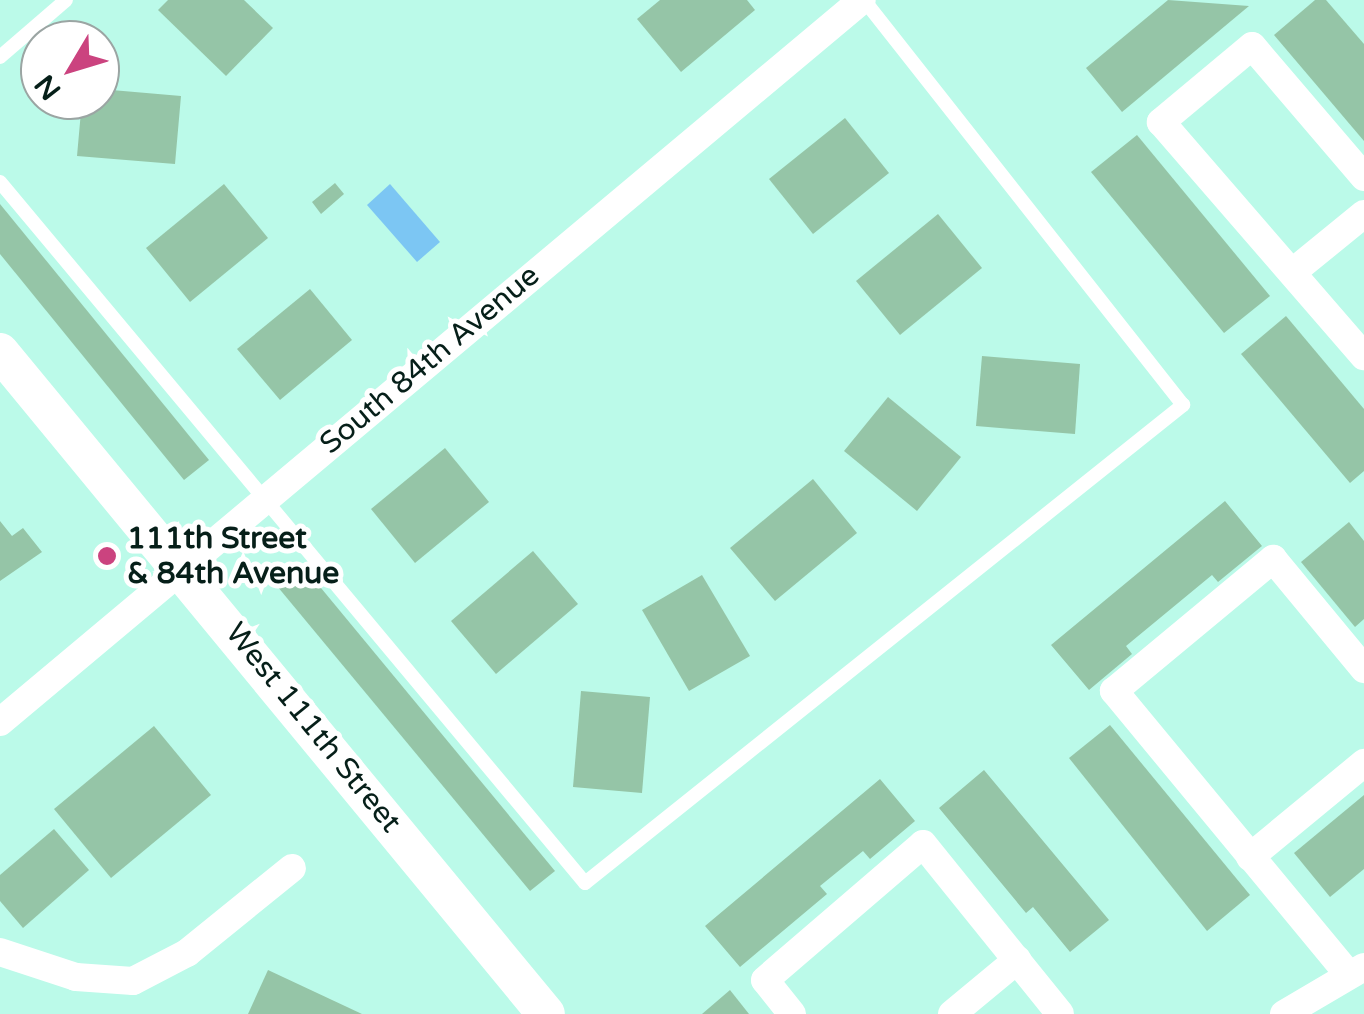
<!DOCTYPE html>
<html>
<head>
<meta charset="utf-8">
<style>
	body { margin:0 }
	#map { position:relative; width:1364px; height:1014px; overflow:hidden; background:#bbfae9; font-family:"Varela Round",sans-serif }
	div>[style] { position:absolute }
	.water>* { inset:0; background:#7cc6f3 }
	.building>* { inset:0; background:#95c5a7 }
	.service>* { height:14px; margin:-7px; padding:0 7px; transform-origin:7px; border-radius:7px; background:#fff }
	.minor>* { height:28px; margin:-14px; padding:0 14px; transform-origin:14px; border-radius:14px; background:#fff }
	.secondary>* { height:38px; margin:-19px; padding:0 19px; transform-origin:19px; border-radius:19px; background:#fff }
	.dots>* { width:28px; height:28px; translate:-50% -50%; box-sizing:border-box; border:5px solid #fff; border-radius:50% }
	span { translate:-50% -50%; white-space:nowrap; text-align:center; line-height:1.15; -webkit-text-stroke:10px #fff; paint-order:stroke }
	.street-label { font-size:30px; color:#061f19 }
	.poi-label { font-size:30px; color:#061f19; font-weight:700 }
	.left { translate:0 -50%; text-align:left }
	.north { position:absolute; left:20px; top:20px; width:100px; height:100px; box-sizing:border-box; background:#fff; border:2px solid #9ba5a3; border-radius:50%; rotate:232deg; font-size:28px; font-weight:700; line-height:40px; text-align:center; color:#061f19 }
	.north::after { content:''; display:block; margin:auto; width:35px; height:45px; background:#cb437f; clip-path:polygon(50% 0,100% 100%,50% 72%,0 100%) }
</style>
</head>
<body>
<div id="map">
	<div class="water">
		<i style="clip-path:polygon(390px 184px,440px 242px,417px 262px,367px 205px)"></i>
	</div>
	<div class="building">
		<i style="clip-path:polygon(168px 0,244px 0,273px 28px,226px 76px,158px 10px)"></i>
		<i style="clip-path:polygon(660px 0,747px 0,755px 10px,681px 72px,637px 19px)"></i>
		<i style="clip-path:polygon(1168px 0,1249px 6px,1122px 112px,1086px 68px)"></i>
		<i style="clip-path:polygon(1315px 0,1326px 0,1364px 44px,1364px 141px,1274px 35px)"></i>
		<i style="clip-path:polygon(100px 89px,181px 96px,175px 164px,77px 156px,82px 100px,100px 100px)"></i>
		<i style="clip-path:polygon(845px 118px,889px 173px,813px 234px,769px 179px)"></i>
		<i style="clip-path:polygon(1137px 135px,1270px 296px,1224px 333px,1091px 172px)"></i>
		<i style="clip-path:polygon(335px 183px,344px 194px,321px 214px,312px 202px)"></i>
		<i style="clip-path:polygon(224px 184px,268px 238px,190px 302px,146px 248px)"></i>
		<i style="clip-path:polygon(0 204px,209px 460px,184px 480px,0 254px)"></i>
		<i style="clip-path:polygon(938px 214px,982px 268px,900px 335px,856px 281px)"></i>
		<i style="clip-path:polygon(310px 289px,352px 340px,280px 400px,237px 349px)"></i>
		<i style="clip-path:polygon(1286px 316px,1364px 409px,1364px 471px,1350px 483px,1241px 354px)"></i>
		<i style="clip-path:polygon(982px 356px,1080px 364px,1075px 434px,976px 426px)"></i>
		<i style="clip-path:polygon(888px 397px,961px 457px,917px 511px,844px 451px)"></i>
		<i style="clip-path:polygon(445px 448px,489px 502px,415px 563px,371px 509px)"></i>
		<i style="clip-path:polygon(813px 479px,857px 533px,775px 601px,730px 548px)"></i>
		<i style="clip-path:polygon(1225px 501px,1262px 546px,1218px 582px,1212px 575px,1126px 646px,1132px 654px,1089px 690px,1051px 645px)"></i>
		<i style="clip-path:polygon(0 521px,12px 536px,23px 528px,42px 552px,0 581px)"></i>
		<i style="clip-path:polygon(1349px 522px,1364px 541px,1364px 619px,1355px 627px,1301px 562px)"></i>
		<i style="clip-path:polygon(533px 551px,578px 604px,496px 674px,451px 621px)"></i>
		<i style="clip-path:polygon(302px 565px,555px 871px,530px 891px,277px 586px)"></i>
		<i style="clip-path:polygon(702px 575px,750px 656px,689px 691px,642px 610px)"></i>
		<i style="clip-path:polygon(581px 691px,650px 697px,642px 793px,573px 787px)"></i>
		<i style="clip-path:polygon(1110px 725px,1250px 895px,1207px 931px,1069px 758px)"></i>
		<i style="clip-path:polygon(154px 726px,211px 795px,111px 878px,54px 809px)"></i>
		<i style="clip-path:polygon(984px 770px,1109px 920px,1070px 952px,1033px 907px,1026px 913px,939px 808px)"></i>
		<i style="clip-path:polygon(880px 779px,915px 821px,870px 859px,863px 851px,820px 886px,827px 894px,740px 967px,705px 926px)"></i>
		<i style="clip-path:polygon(1364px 795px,1364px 869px,1330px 897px,1294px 853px)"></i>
		<i style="clip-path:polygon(54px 829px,89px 870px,23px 928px,0 901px,0 875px)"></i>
		<i style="clip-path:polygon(268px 970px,362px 1014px,248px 1014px)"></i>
		<i style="clip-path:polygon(730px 990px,749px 1014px,702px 1014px)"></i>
	</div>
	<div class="service">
		<i style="left:0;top:57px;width:87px;rotate:-40.8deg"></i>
		<i style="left:0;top:182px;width:913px;rotate:50.15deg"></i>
		<i style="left:585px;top:883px;width:766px;rotate:-38.64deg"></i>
		<i style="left:1183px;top:405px;width:516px;rotate:-128.23deg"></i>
	</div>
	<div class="minor">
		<i style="left:1364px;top:177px;width:172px;rotate:-130.5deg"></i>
		<i style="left:1252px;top:46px;width:119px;rotate:140.1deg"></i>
		<i style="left:1161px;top:122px;width:310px;rotate:49.1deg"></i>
		<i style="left:1294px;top:271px;width:90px;rotate:-39.2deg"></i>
		<i style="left:0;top:722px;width:1124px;rotate:-39.95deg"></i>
		<i style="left:1250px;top:857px;width:148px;rotate:-39.5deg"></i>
		<i style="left:0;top:952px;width:80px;rotate:18.2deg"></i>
		<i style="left:76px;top:977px;width:57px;rotate:4deg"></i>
		<i style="left:133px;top:981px;width:61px;rotate:-27.4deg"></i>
		<i style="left:187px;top:953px;width:135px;rotate:-39deg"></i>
		<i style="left:1349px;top:975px;width:369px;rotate:-129.6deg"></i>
		<i style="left:1114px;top:691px;width:207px;rotate:-39.7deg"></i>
		<i style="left:1273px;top:559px;width:143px;rotate:50.4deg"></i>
		<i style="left:792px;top:1014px;width:43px;rotate:-128.5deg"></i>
		<i style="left:765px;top:980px;width:208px;rotate:-40.7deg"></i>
		<i style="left:923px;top:844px;width:218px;rotate:51.1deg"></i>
		<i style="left:952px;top:1014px;width:85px;rotate:-39.7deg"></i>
		<i style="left:1284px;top:1014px;width:93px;rotate:-30.4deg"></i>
	</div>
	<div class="secondary">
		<i style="left:0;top:352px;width:858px;rotate:50.49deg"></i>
	</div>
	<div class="dots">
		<i style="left:107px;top:556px;background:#cb437f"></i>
	</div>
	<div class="street-label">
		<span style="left:430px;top:360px;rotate:-40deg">South 84th Avenue</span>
		<span style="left:313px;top:728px;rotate:51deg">West 111th Street</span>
	</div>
	<div class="poi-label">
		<span class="left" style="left:127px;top:556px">111th Street<br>&amp; 84th Avenue</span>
	</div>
	<div class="north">N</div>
</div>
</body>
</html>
